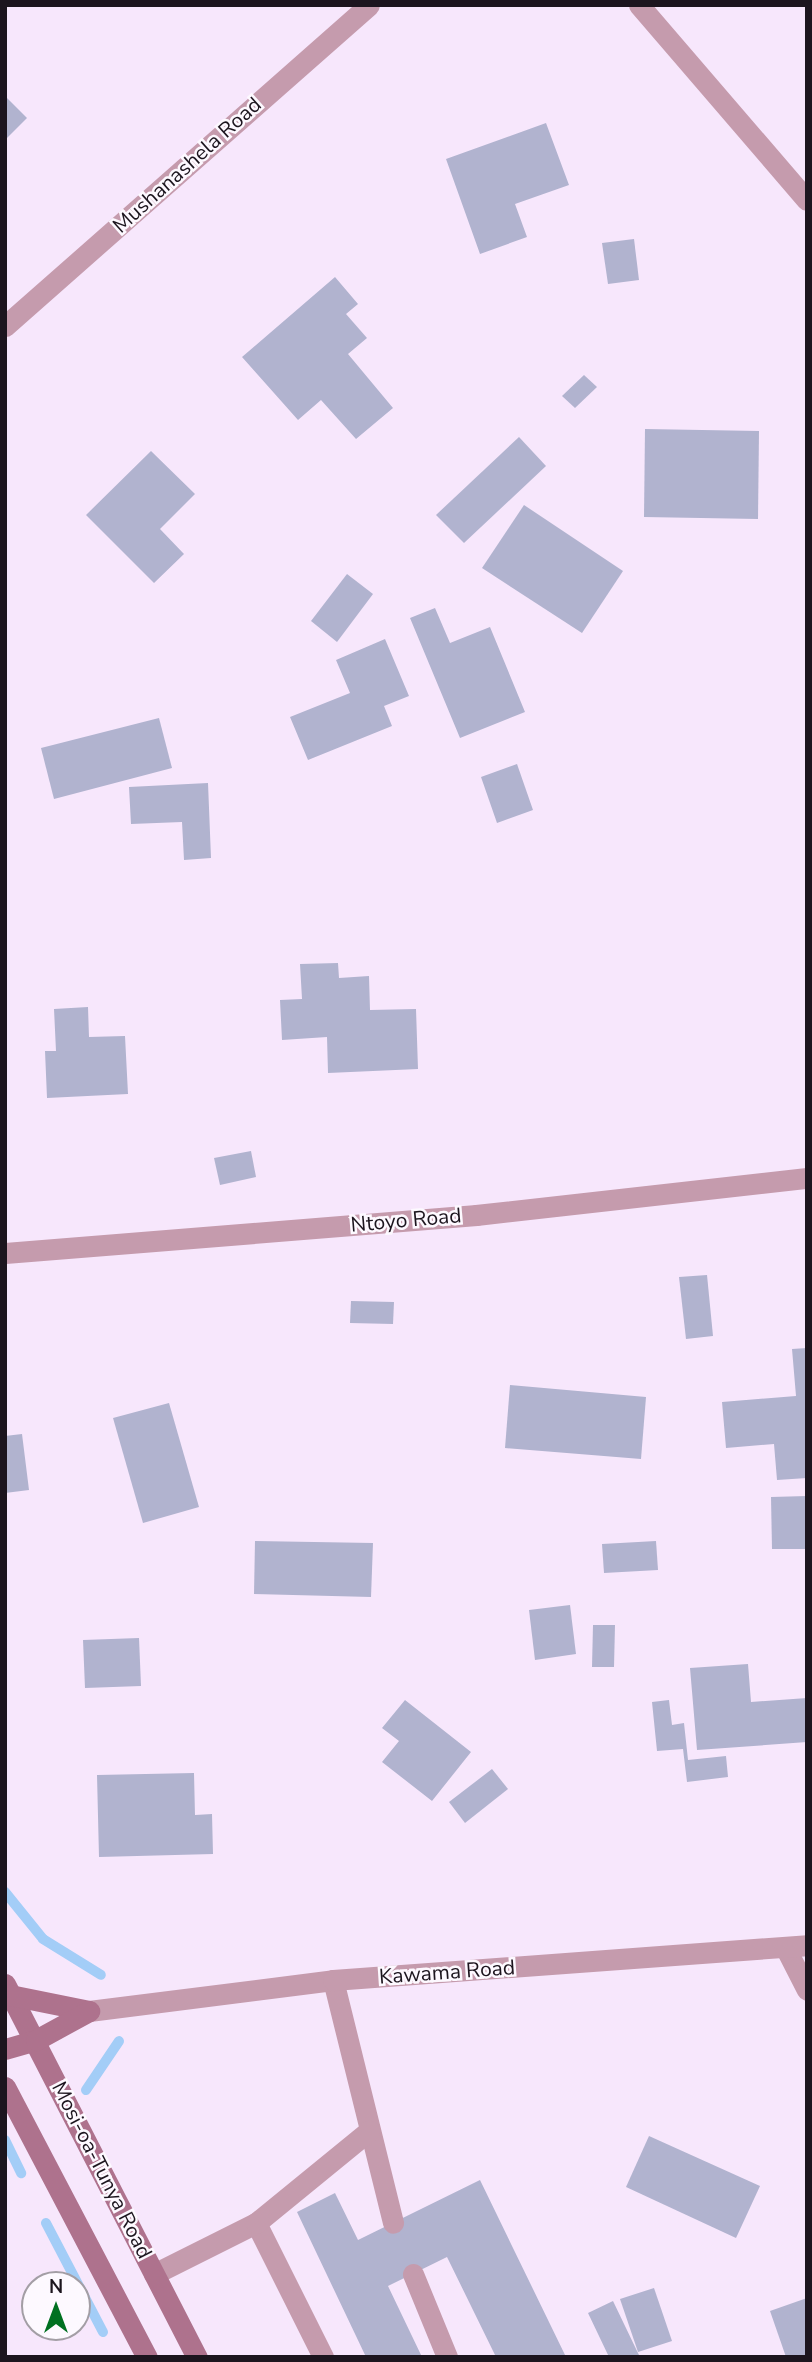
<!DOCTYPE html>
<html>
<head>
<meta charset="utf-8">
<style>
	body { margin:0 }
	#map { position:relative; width:812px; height:2362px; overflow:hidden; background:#f7e7fc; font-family:"Nunito Sans",sans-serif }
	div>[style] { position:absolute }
	.stream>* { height:10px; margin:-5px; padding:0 5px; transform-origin:5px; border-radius:5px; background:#a3cdf7 }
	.building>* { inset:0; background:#b1b3cf }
	.lane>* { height:21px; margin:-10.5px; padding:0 10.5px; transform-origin:10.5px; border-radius:10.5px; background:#c59bad }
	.street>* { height:21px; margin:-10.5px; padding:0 10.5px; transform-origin:10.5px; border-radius:10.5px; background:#c59bad }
	.secondary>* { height:21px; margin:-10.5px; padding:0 10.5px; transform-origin:10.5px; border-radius:10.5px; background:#ae728d }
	span { translate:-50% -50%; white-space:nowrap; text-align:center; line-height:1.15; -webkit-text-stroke:5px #fdf9ff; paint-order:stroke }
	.street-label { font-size:21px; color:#1c151e }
	.frame { position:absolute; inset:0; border:7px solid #1c151e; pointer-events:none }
	.north { position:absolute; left:21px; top:2271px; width:70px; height:70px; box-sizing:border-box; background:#fdf9ff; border:2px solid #a39ea5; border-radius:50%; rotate:0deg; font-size:19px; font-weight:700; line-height:28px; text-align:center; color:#1c151e }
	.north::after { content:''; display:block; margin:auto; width:24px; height:32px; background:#007021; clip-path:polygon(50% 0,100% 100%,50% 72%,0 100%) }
</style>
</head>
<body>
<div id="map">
	<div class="stream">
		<i style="left:5px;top:1892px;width:60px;rotate:51deg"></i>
		<i style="left:43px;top:1939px;width:68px;rotate:31.8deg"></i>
		<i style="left:86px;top:2090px;width:59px;rotate:-56deg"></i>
		<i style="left:5px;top:2140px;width:37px;rotate:64deg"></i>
		<i style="left:46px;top:2223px;width:123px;rotate:62.4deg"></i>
	</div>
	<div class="building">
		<i style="clip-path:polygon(5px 96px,27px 118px,5px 140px)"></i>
		<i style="clip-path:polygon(546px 123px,569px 185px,515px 204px,527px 237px,480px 254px,446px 159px)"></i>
		<i style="clip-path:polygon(634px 239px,639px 280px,608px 284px,602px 243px)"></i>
		<i style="clip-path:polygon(335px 277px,358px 304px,346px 314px,367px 338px,348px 354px,393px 408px,356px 439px,321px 400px,298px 420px,242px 357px)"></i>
		<i style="clip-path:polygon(584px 375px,597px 387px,575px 408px,562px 396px)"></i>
		<i style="clip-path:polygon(645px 429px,759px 431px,758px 519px,644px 517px)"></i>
		<i style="clip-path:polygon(519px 437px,546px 466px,464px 543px,436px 515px)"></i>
		<i style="clip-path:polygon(151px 451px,195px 494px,160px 529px,184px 554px,154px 583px,86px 515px)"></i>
		<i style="clip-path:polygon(524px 505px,623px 571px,582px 633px,482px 568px)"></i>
		<i style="clip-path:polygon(347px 574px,373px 594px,337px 642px,311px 621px)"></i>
		<i style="clip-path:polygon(435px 608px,450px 643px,490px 627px,525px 712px,460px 738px,410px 618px)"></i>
		<i style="clip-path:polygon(385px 639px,409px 696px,384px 706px,392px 726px,308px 760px,290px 717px,350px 693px,336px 660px)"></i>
		<i style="clip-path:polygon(159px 718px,172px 768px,54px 799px,41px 748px)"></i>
		<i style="clip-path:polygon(517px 764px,533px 810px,497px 823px,481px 777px)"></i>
		<i style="clip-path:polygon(208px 783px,211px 858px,184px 860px,182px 822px,131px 824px,129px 787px)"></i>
		<i style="clip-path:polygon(338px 963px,339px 978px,369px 976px,370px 1010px,416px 1009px,418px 1069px,328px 1073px,327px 1037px,282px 1040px,280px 1000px,302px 999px,300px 964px)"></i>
		<i style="clip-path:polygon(88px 1007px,89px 1037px,125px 1036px,128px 1094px,47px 1098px,45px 1051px,56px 1051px,54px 1009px)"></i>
		<i style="clip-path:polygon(251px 1151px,256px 1177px,220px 1185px,214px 1158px)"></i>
		<i style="clip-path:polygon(707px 1275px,713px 1336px,686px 1339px,679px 1277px)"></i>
		<i style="clip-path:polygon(351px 1301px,394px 1302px,393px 1324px,350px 1323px)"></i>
		<i style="clip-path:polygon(807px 1348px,807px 1478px,777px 1480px,774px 1444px,726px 1448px,722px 1402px,796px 1396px,792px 1349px)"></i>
		<i style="clip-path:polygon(510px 1385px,646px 1397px,641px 1459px,505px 1448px)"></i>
		<i style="clip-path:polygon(169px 1403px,199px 1507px,143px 1523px,113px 1418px)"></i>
		<i style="clip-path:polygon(22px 1434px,29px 1490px,5px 1493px,5px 1436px)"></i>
		<i style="clip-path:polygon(807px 1496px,807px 1549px,772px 1549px,771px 1497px)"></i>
		<i style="clip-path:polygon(255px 1541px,373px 1543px,371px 1597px,254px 1594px)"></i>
		<i style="clip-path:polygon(656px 1541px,658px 1570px,604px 1573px,602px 1544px)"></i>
		<i style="clip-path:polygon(570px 1605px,576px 1654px,535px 1660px,529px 1610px)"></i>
		<i style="clip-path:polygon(593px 1625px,615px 1625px,614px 1667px,592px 1667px)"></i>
		<i style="clip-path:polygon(139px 1638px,141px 1686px,85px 1688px,83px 1640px)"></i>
		<i style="clip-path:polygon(748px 1664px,751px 1702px,807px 1698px,807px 1742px,697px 1750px,690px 1668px)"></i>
		<i style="clip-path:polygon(405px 1700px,471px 1752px,432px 1801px,382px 1762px,399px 1741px,382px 1728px)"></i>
		<i style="clip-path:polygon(669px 1700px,672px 1725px,684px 1723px,688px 1760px,726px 1756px,728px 1777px,687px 1782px,683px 1749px,657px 1751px,652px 1702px)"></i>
		<i style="clip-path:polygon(492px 1769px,508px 1789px,465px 1823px,449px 1802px)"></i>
		<i style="clip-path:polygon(194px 1773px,195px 1815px,212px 1814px,213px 1854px,99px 1857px,97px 1775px)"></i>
		<i style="clip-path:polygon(649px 2136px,760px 2186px,736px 2238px,626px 2187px)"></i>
		<i style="clip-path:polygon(480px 2180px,566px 2357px,496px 2357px,447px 2257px,388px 2286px,422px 2357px,366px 2357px,297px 2212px,335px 2193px,358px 2240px)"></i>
		<i style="clip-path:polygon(654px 2288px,672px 2341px,638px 2352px,620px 2299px)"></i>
		<i style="clip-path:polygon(807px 2298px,807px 2357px,786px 2357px,770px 2311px)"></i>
		<i style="clip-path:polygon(613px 2301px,637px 2351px,640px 2357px,609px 2357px,588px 2313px)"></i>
	</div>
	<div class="lane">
		<i style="left:333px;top:1980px;width:250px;rotate:76.1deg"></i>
		<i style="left:256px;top:2223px;width:150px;rotate:63.4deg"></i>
		<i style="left:154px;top:2274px;width:114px;rotate:-26.6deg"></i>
		<i style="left:256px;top:2223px;width:146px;rotate:-39.2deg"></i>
		<i style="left:413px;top:2274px;width:90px;rotate:67.7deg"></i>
	</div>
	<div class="street">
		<i style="left:639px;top:5px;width:257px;rotate:49.3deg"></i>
		<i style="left:5px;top:326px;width:485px;rotate:-41.4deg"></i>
		<i style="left:5px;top:1253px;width:473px;rotate:-4.6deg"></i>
		<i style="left:476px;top:1215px;width:333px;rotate:-6.4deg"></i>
		<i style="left:785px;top:1947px;width:48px;rotate:62.9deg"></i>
		<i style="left:89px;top:2011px;width:246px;rotate:-7.2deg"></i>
		<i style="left:333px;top:1980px;width:475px;rotate:-4.2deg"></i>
	</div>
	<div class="secondary">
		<i style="left:5px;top:1984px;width:420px;rotate:62.8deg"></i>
		<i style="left:5px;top:1994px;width:86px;rotate:11.4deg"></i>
		<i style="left:5px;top:2049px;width:32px;rotate:-16deg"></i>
		<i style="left:36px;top:2040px;width:60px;rotate:-28.7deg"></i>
		<i style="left:5px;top:2087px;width:305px;rotate:62.3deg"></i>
	</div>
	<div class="street-label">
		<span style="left:187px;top:165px;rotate:-42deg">Mushanashela Road</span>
		<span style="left:406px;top:1220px;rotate:-5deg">Ntoyo Road</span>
		<span style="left:447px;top:1972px;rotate:-4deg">Kawama Road</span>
		<span style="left:102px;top:2170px;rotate:63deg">Mosi-oa-Tunya Road</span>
	</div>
	<div class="frame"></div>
	<div class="north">N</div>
</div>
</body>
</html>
